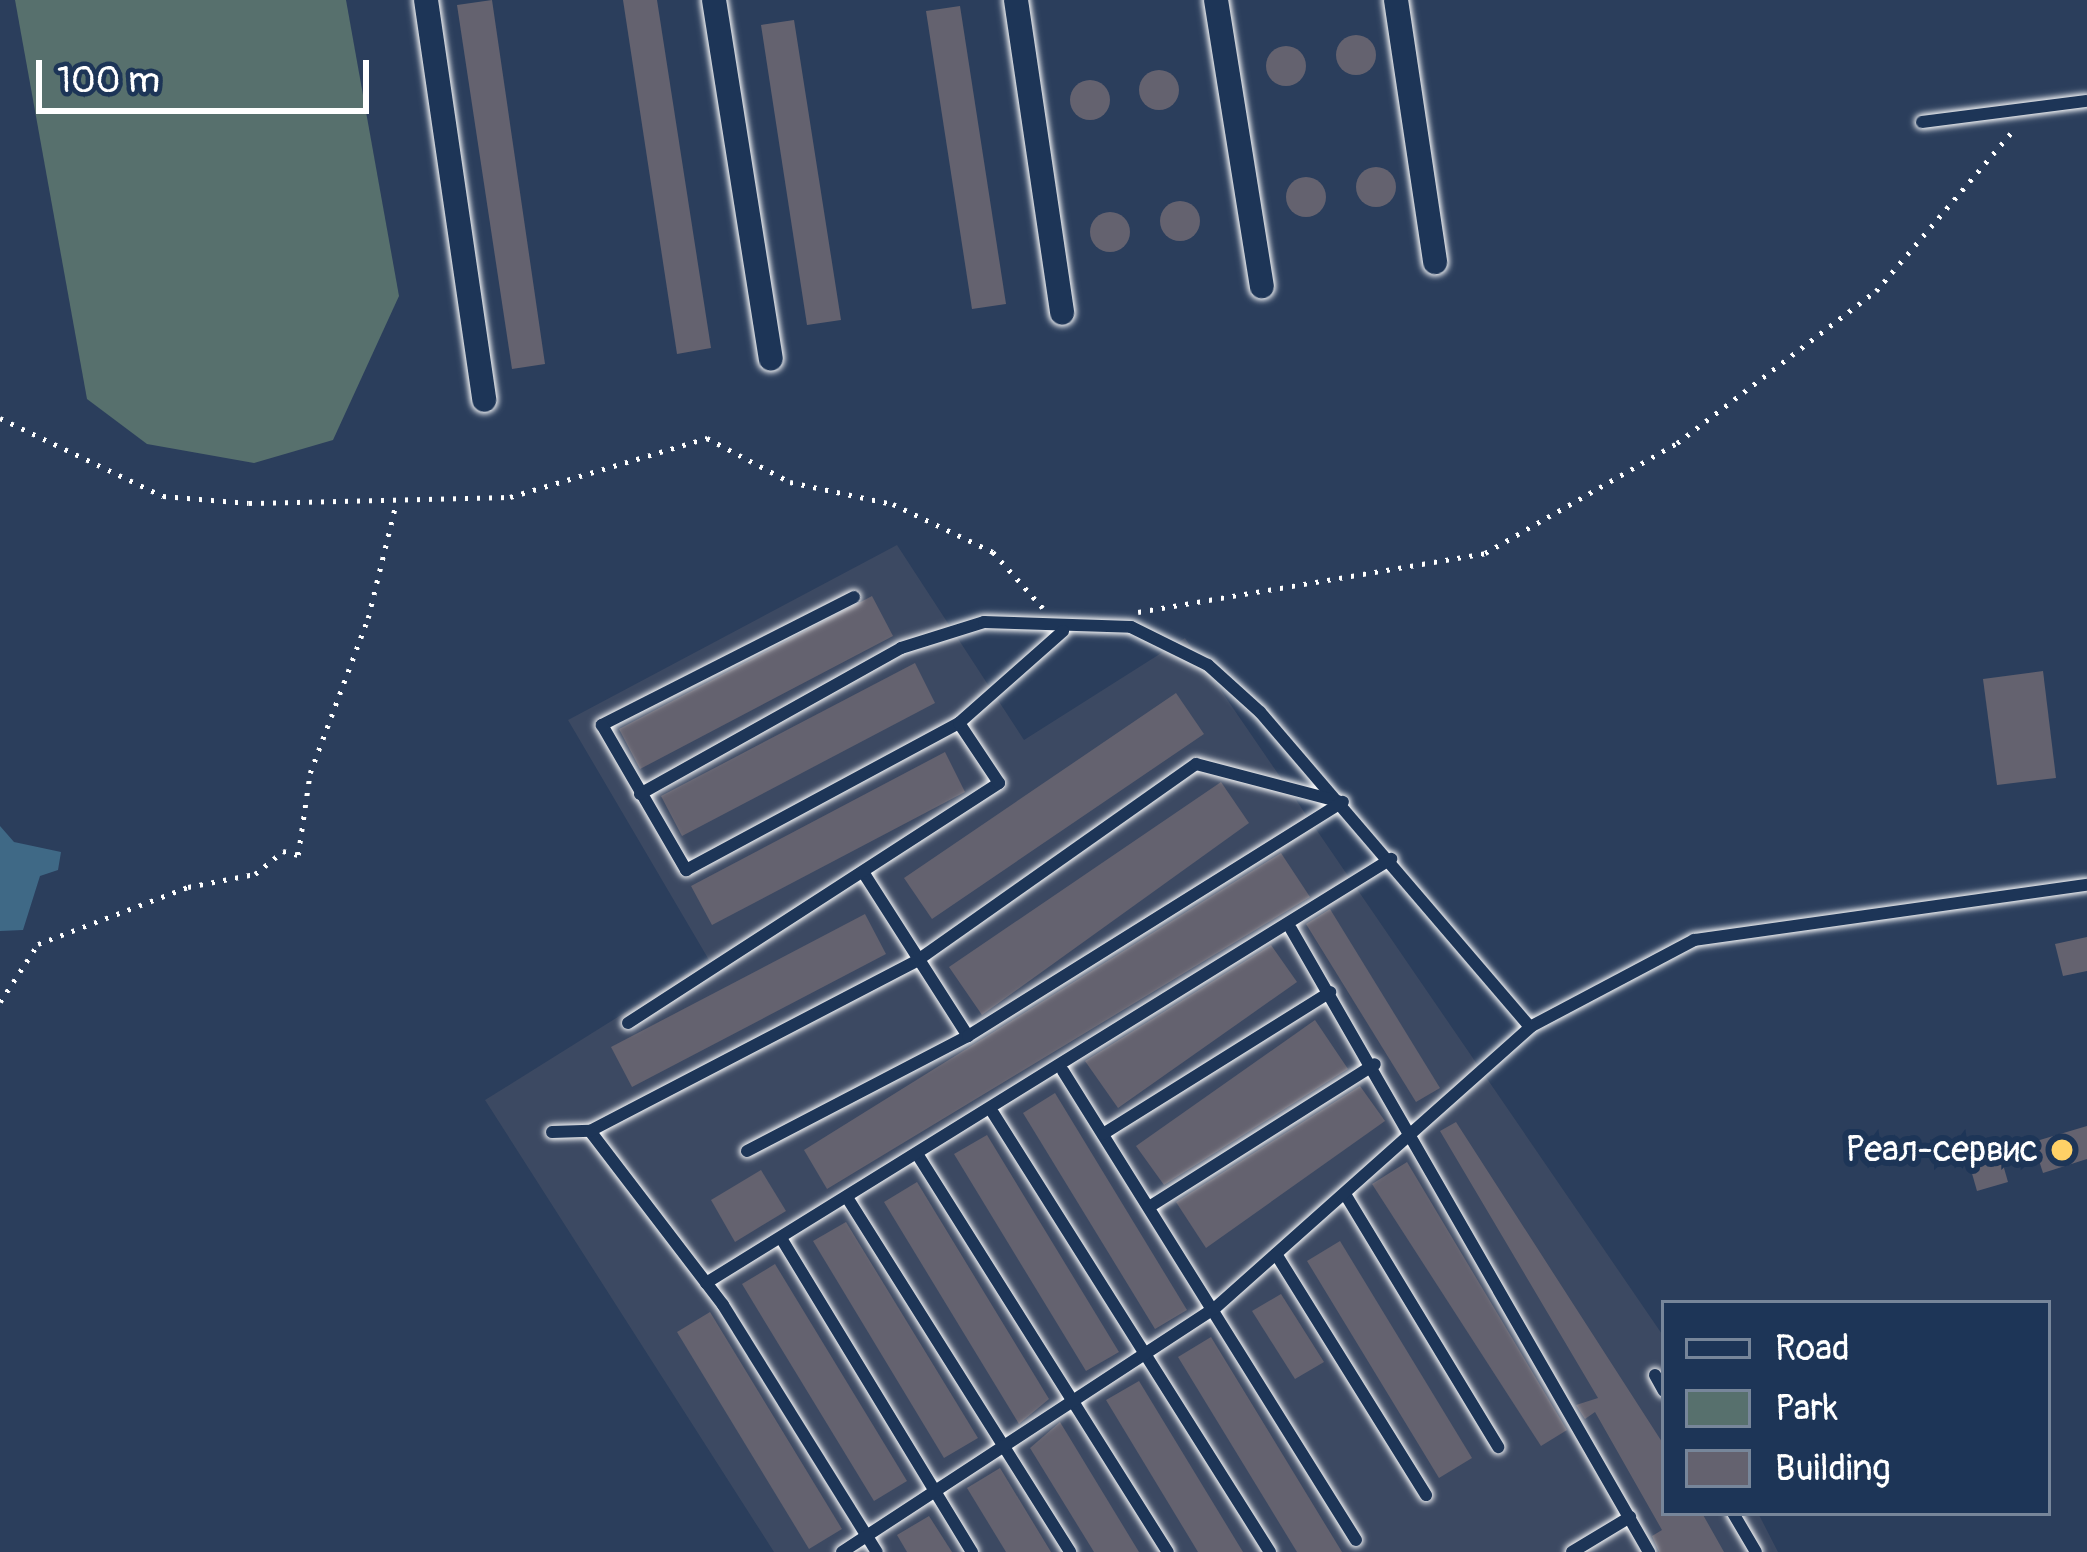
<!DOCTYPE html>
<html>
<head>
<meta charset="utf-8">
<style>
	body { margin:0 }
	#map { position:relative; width:2087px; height:1552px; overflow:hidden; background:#2b3e5c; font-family:Pangolin,sans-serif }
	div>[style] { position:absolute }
	.built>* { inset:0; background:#3c4962 }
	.green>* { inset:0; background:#57706d }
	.water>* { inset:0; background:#3f6986 }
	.building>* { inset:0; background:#64626f }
	.round { border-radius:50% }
	.path>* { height:4.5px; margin-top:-2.25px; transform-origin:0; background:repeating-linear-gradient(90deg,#fff 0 3px,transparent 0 12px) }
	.roads { filter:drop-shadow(0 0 3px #fff) drop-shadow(0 0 3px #fff) }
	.service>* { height:12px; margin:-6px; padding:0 6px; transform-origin:6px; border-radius:6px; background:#1d3557 }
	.minor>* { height:24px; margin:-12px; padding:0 12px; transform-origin:12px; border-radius:12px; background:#1d3557 }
	.dots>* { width:33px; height:33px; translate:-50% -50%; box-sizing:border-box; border:6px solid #1d3557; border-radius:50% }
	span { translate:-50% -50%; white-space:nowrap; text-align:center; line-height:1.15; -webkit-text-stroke:12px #1d3557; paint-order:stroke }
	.poi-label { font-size:36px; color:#fff }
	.right { translate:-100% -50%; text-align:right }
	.legend { position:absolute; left:1661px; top:1300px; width:390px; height:216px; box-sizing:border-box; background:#1d3557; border:3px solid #77869a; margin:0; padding:15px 21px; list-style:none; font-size:36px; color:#fff }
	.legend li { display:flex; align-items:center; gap:24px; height:60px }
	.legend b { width:60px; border:3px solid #77869a }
	.scale { position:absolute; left:36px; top:60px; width:333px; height:54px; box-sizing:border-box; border:6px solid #fff; border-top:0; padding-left:15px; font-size:36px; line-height:42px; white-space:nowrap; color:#fff; -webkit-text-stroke:9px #1d3557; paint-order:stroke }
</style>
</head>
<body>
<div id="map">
	<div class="built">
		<i style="clip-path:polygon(897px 545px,1024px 740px,1185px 638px,1664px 1337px,1664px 1513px,1758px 1513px,1778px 1552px,774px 1552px,485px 1100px,709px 960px,568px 720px)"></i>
	</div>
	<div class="green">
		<i style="clip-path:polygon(15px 0,346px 0,399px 296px,333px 440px,254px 463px,147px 444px,87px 399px)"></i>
	</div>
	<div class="water">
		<i style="clip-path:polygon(0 826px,14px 842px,61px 852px,58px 870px,40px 876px,23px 930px,0 931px)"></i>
	</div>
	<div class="building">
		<i style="clip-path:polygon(492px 0,545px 364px,512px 369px,457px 5px)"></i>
		<i style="clip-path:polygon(623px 0,657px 0,711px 348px,677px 354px)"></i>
		<i style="clip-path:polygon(960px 6px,1006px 304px,972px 309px,926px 11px)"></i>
		<i style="clip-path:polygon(794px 20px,841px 320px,807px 325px,761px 25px)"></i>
		<i class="round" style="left:1336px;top:35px;width:40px;height:40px"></i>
		<i class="round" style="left:1266px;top:46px;width:40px;height:40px"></i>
		<i class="round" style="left:1139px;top:70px;width:40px;height:40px"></i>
		<i class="round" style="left:1070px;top:80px;width:40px;height:40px"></i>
		<i class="round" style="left:1356px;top:167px;width:40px;height:40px"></i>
		<i class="round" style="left:1286px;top:177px;width:40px;height:40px"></i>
		<i class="round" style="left:1160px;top:201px;width:40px;height:40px"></i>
		<i class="round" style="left:1090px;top:212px;width:40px;height:40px"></i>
		<i style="clip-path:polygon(872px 596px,893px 636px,640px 769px,619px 729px)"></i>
		<i style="clip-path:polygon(915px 663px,935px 703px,682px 836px,661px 796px)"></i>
		<i style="clip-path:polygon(2043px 671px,2056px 778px,1997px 785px,1983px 679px)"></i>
		<i style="clip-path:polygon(1176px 693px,1204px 734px,932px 919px,904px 878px)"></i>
		<i style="clip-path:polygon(945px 752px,965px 792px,712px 925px,691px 886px)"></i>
		<i style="clip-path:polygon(1221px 782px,1249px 823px,982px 1015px,949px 967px)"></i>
		<i style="clip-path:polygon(1281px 853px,1310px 897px,827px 1189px,804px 1150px)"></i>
		<i style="clip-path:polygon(1330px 909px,1440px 1088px,1416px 1102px,1306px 924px)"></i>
		<i style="clip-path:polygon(865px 914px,886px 954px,632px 1087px,611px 1047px)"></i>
		<i style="clip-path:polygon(2087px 937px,2087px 971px,2063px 976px,2055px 944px)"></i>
		<i style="clip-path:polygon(1271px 945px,1297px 982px,1118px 1108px,1085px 1061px)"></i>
		<i style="clip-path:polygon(1315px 1020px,1348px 1069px,1164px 1185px,1136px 1146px)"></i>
		<i style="clip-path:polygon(1360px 1086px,1385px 1121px,1206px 1248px,1176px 1202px)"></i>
		<i style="clip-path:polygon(1055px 1093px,1187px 1310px,1155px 1329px,1023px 1113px)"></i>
		<i style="clip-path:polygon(1456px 1122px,1664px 1445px,1664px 1513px,1702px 1513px,1724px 1552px,1659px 1552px,1652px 1536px,1662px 1530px,1595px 1412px,1585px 1419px,1576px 1405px,1598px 1398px,1440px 1131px)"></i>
		<i style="clip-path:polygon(2087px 1126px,2087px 1159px,2043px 1173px,2033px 1142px)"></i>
		<i style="clip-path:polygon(987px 1135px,1119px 1352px,1086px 1371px,954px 1154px)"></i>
		<i style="clip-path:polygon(2000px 1154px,2008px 1182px,1977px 1191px,1969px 1163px)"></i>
		<i style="clip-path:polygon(1407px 1162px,1567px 1430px,1541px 1446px,1372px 1184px)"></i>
		<i style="clip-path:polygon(761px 1170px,786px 1211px,735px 1242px,711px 1200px)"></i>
		<i style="clip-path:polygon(917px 1182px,1049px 1399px,1019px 1424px,884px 1202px)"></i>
		<i style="clip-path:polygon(846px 1222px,978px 1438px,944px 1458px,813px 1241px)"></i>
		<i style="clip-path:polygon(1340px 1241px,1472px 1458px,1439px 1478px,1307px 1261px)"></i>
		<i style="clip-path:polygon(775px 1264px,907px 1481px,874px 1501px,742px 1284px)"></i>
		<i style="clip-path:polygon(1281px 1294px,1324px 1362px,1295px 1379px,1252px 1311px)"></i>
		<i style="clip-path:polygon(710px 1312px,842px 1529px,809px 1549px,677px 1332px)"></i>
		<i style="clip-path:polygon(1211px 1337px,1342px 1552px,1297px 1552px,1178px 1357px)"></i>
		<i style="clip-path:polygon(1139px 1381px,1243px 1552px,1198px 1552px,1106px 1400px)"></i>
		<i style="clip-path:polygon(1060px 1422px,1139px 1552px,1094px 1552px,1030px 1448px)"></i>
		<i style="clip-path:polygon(1000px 1468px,1051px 1552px,1006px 1552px,967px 1488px)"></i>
		<i style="clip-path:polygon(929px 1516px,952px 1552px,907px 1552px,897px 1535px)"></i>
	</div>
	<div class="path">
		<i style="left:0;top:418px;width:181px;rotate:25.6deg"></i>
		<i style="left:163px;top:496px;width:86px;rotate:4.7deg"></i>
		<i style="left:249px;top:503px;width:261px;rotate:-1.3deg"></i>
		<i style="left:510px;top:497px;width:206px;rotate:-16.7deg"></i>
		<i style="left:707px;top:438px;width:94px;rotate:27.9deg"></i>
		<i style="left:790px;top:482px;width:105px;rotate:12.1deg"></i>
		<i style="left:893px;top:504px;width:111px;rotate:25.6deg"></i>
		<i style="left:993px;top:552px;width:75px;rotate:48.2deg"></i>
		<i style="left:1138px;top:612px;width:352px;rotate:-9.6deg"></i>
		<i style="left:1485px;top:553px;width:221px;rotate:-29.8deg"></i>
		<i style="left:1677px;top:443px;width:250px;rotate:-37.4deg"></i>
		<i style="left:1876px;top:291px;width:214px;rotate:-49.5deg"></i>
		<i style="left:0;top:1002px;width:69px;rotate:-56.8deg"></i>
		<i style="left:38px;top:944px;width:160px;rotate:-20.8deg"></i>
		<i style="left:188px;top:887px;width:68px;rotate:-11deg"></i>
		<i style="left:255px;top:874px;width:36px;rotate:-39deg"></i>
		<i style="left:283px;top:851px;width:16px;rotate:15deg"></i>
		<i style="left:298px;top:855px;width:83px;rotate:-81.7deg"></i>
		<i style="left:310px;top:773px;width:165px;rotate:-69.5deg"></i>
		<i style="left:368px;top:618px;width:118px;rotate:-76.3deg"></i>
	</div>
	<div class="roads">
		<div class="service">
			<i style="left:1922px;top:122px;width:166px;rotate:-7.3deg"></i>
			<i style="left:854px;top:597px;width:283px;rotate:153.1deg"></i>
			<i style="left:602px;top:725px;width:168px;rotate:59.9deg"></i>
			<i style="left:686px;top:870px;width:310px;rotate:-28.3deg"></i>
			<i style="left:640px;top:794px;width:299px;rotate:-29.2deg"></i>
			<i style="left:901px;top:648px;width:87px;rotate:-17.4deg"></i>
			<i style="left:984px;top:622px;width:147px;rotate:1.9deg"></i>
			<i style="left:1131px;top:627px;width:86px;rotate:26.3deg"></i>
			<i style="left:1208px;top:665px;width:70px;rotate:42.1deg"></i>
			<i style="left:1260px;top:712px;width:415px;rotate:49.4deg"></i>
			<i style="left:863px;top:872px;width:195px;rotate:57.4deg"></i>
			<i style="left:1291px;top:929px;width:719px;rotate:60.12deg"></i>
			<i style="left:628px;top:1023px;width:442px;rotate:-32.9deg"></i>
			<i style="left:999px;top:783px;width:72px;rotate:-123.7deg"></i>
			<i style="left:959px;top:723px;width:139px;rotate:-41.5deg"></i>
			<i style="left:1063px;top:1071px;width:553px;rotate:58.01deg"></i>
			<i style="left:993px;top:1113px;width:519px;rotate:57.75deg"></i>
			<i style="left:590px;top:1131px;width:219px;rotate:52.6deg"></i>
			<i style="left:723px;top:1305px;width:291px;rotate:58.1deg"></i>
			<i style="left:552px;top:1132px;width:38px;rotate:-2deg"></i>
			<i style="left:590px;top:1131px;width:370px;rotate:-27.5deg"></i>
			<i style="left:918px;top:960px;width:340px;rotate:-35.2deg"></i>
			<i style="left:1196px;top:764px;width:150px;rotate:14.7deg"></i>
			<i style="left:1103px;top:1134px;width:268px;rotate:-32deg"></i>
			<i style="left:747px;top:1151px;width:249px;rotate:-27.5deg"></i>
			<i style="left:968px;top:1036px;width:442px;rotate:-32deg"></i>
			<i style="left:919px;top:1157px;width:467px;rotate:57.8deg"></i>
			<i style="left:1345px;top:1194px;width:296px;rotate:58.8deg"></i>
			<i style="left:848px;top:1199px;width:417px;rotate:57.8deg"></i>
			<i style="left:1149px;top:1207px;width:267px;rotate:-32.3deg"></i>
			<i style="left:781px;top:1238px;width:368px;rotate:58.7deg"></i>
			<i style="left:1276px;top:1254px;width:284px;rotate:58.1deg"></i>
			<i style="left:706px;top:1283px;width:806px;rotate:-31.76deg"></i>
			<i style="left:1655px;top:1375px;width:18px;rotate:61deg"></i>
			<i style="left:1733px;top:1513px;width:45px;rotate:59.5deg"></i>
			<i style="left:842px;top:1552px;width:444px;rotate:-33.2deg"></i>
			<i style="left:1214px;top:1309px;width:424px;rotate:-41.7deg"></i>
			<i style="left:1530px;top:1027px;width:186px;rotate:-27.9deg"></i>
			<i style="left:1694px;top:940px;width:397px;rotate:-8deg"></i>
			<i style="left:1572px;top:1552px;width:68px;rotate:-31.1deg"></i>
		</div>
		<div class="minor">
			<i style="left:426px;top:0;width:404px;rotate:81.7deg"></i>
			<i style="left:714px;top:0;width:363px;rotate:81deg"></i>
			<i style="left:1016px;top:0;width:316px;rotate:81.6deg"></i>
			<i style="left:1216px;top:0;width:290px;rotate:80.9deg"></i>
			<i style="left:1396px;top:0;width:265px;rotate:81.5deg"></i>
		</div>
	</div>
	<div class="dots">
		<i style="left:2062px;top:1150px;background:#ffd166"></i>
	</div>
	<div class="poi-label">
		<span class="right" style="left:2038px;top:1150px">Реал-сервис</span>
	</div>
	<ul class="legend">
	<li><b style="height:15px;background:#1d3557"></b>Road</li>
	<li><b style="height:33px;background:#57706d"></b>Park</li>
	<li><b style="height:33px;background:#64626f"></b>Building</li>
	</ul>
	<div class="scale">100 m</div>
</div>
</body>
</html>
